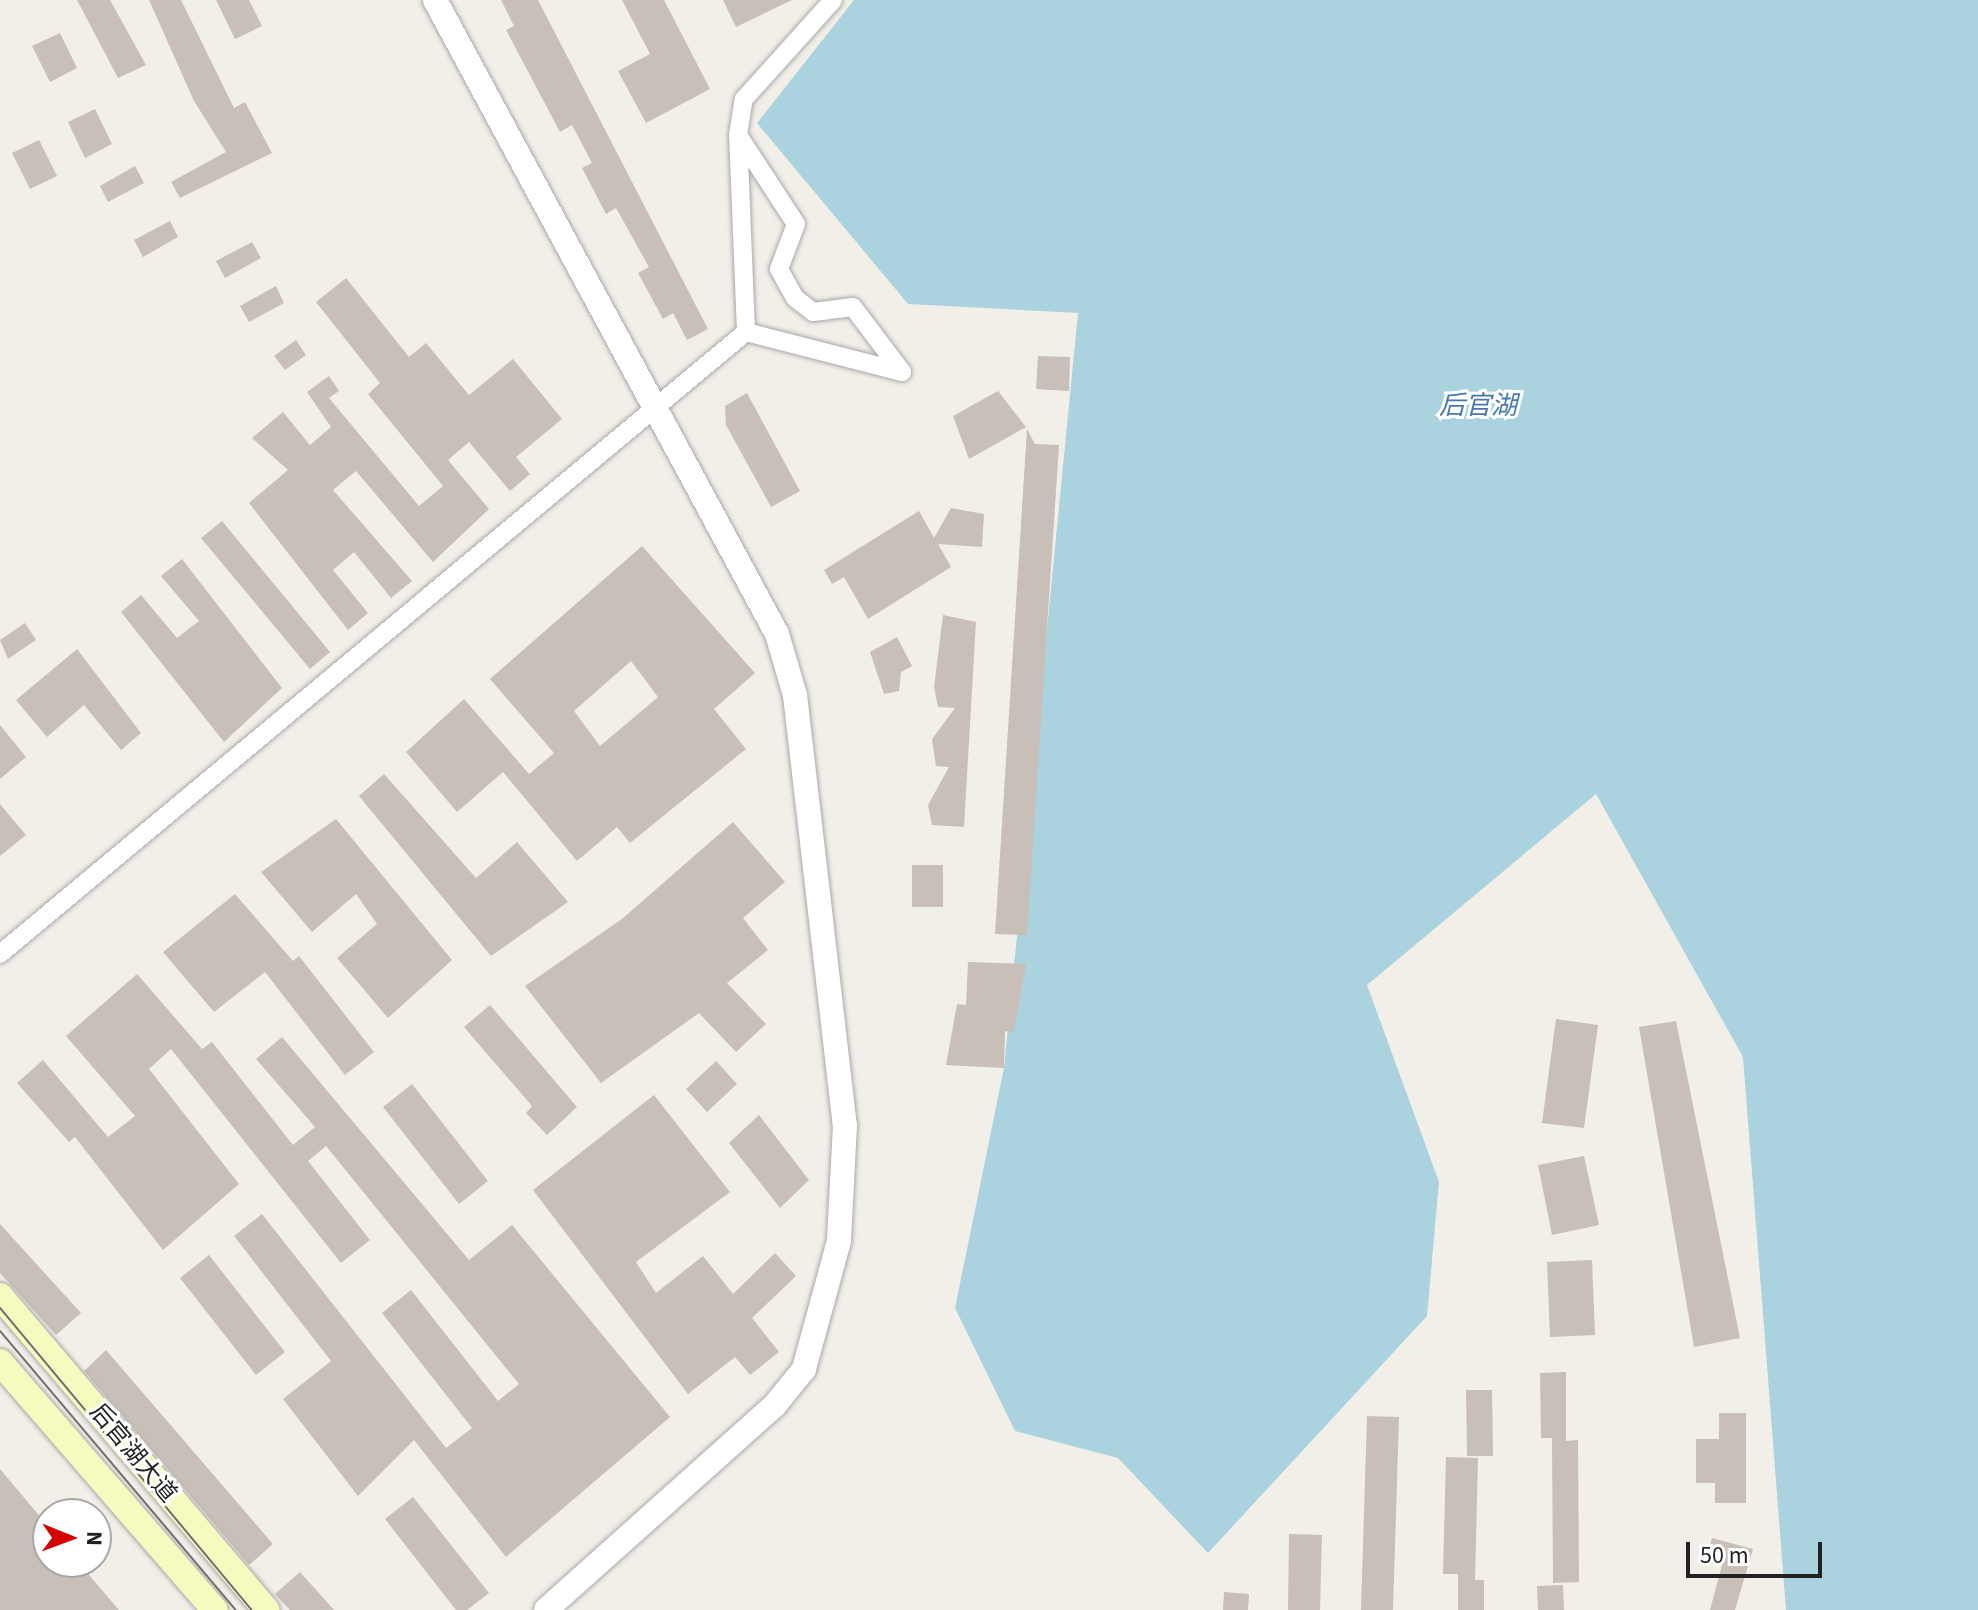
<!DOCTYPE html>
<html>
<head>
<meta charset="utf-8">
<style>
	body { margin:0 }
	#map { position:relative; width:1978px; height:1610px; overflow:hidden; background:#f2efe9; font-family:"Source Sans 3","Noto Sans SC",sans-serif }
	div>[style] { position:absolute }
	.water>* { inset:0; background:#aad3df }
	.building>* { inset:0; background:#c7bfb8 }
	.roads { filter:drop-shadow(0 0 2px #a9a9a9) drop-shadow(0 0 2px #a9a9a9) }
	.minor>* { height:18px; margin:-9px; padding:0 9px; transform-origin:9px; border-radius:9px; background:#fff }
	.tertiary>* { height:24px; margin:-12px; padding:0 12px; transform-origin:12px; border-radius:12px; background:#fff }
	.secondary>* { height:26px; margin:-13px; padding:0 13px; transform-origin:13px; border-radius:13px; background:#f7fabf }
	.tram>* { height:2px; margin:-1px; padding:0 1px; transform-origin:1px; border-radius:1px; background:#707070 }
	span { translate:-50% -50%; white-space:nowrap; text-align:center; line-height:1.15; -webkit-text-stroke:6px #fff; paint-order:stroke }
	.street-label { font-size:24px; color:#222 }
	.water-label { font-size:26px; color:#4a7aab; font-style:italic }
	.north { position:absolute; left:32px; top:1498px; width:80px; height:80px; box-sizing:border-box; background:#fff; border:2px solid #a7a7a7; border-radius:50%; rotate:91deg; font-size:22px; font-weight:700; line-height:32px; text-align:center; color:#222 }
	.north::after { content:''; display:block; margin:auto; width:28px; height:36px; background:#d40000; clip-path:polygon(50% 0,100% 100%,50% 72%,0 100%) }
	.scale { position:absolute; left:1686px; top:1542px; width:136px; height:36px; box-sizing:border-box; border:4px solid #222; border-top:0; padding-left:10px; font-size:24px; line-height:28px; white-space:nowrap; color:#222; -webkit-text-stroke:6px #fff; paint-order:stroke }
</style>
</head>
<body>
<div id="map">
	<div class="water">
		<i style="clip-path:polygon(854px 0,1978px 0,1978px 1610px,1786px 1610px,1743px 1057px,1596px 794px,1367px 985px,1439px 1182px,1427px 1316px,1208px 1553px,1118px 1458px,1015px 1431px,955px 1308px,1004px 1068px,1078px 313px,908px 304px,757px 123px)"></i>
	</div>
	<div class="building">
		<i style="clip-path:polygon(77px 0,110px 0,146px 65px,118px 78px)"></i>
		<i style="clip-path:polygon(149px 0,181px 0,234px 108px,245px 102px,272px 153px,180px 198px,171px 182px,226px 152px,194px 101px)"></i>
		<i style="clip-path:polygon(216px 0,249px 0,262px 26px,235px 39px)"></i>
		<i style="clip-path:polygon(501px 0,538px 0,708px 329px,687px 340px,673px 313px,663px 319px,638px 273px,649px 267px,616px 208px,606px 214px,582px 168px,592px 163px,572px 125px,560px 132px,506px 30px,514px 26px)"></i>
		<i style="clip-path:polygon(622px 0,664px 0,710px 89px,646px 123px,618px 71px,650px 54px)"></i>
		<i style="clip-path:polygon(723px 0,792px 0,736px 27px)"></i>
		<i style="clip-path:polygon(60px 33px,77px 68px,50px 82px,32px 46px)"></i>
		<i style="clip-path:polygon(95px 109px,112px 144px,85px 158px,68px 122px)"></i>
		<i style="clip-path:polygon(39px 140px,57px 176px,30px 189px,12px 153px)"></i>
		<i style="clip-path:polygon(135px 166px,144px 183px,108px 202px,100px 186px)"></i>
		<i style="clip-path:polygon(170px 221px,178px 237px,143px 257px,134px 240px)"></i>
		<i style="clip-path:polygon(252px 242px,261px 258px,225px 278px,216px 261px)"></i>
		<i style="clip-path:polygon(346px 278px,409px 357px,426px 343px,469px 395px,513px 359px,562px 419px,516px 457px,530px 474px,510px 491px,469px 442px,448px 460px,489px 509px,433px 562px,356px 471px,333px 490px,412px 581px,391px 598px,354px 552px,333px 570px,368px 613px,348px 630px,249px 503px,288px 470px,252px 438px,283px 412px,310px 445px,331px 427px,307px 392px,329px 376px,339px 391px,329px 398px,419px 506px,443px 486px,368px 394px,380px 383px,316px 302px)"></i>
		<i style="clip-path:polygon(276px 286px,284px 303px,249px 322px,240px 306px)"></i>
		<i style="clip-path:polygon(296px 340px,306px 355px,285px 370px,274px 356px)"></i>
		<i style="clip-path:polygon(1038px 356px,1070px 357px,1069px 391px,1036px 389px)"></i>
		<i style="clip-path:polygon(998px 391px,1026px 427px,969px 459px,953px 416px)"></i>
		<i style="clip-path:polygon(747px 393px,800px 491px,771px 507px,726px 425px,725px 406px)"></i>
		<i style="clip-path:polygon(1027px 429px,1035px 444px,1059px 445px,1027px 935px,995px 934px)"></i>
		<i style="clip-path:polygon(951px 508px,984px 514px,982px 547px,938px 544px,951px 567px,868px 619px,844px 577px,832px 584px,824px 570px,919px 511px,934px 538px)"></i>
		<i style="clip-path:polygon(222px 521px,330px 652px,310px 669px,201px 538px)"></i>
		<i style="clip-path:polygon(evenodd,642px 546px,755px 673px,714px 709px,746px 749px,630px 843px,617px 827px,577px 861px,503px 772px,457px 812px,406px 752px,464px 699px,529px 774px,554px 753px,490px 679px,642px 546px,631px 661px,658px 697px,600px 746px,574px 711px,631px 661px)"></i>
		<i style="clip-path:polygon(182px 559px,282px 688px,224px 742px,121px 612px,141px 595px,177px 638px,199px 621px,161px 576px)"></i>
		<i style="clip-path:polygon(943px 615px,976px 622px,964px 827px,932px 825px,928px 805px,949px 767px,936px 766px,932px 739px,955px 708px,938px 707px,934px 687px)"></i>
		<i style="clip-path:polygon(25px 623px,36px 640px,8px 659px,0 640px)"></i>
		<i style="clip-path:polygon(897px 637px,912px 666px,901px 672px,899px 691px,884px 694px,870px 652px)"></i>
		<i style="clip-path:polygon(77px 649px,141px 733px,121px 750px,84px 705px,47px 737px,16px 700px)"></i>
		<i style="clip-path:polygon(0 725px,26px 757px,0 779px)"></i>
		<i style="clip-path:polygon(384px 774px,476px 878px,517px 842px,568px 902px,491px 956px,359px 796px)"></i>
		<i style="clip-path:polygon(0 804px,26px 835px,0 856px)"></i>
		<i style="clip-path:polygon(336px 819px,452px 960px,388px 1018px,337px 958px,377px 924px,356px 894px,312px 932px,261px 872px)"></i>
		<i style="clip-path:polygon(733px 822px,785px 882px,743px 918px,768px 950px,727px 983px,766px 1024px,736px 1052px,699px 1013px,601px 1083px,525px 986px,622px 919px)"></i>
		<i style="clip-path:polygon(912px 865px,943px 865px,943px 907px,912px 907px)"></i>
		<i style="clip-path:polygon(235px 894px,293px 961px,299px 956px,374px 1052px,345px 1075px,265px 972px,214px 1012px,163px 952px)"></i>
		<i style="clip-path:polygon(968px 962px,1026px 964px,1014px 1032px,1005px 1031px,1004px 1068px,946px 1065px,957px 1004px,966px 1005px)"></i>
		<i style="clip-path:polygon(137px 974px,202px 1049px,212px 1042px,293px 1145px,315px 1127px,256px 1059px,282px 1037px,469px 1260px,512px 1225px,670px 1417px,506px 1557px,414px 1440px,358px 1496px,283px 1399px,331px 1361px,234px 1236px,262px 1214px,446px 1448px,472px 1428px,382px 1313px,411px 1290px,498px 1401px,519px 1384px,326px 1146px,308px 1161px,370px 1240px,341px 1263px,171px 1049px,149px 1069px,239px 1184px,163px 1250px,75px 1137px,69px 1142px,17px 1083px,43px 1060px,108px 1137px,135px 1116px,66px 1036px)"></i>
		<i style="clip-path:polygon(490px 1005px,577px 1107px,547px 1135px,526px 1113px,532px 1106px,464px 1027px)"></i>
		<i style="clip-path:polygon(1556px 1019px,1598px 1025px,1584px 1128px,1542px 1123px)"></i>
		<i style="clip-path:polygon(1676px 1021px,1740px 1338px,1694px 1347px,1639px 1027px)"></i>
		<i style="clip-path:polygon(716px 1061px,737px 1084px,707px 1112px,686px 1089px)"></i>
		<i style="clip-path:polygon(412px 1084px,488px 1181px,459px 1204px,383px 1107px)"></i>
		<i style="clip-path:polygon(654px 1095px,730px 1192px,636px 1262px,656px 1293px,703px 1256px,733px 1294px,775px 1253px,796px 1276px,752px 1318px,779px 1352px,750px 1375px,735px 1357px,688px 1394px,533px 1190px)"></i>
		<i style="clip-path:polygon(759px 1115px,809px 1180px,780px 1208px,729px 1143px)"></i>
		<i style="clip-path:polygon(1584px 1156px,1599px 1225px,1552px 1235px,1538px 1165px)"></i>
		<i style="clip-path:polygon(0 1224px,81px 1313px,56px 1335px,0 1273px)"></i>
		<i style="clip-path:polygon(209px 1255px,285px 1352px,256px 1375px,180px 1278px)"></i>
		<i style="clip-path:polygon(1592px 1260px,1595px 1335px,1550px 1337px,1547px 1262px)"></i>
		<i style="clip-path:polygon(106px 1350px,273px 1544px,249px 1565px,84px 1371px)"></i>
		<i style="clip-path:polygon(1566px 1372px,1566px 1441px,1578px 1440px,1579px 1582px,1553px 1583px,1552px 1438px,1541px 1438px,1540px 1373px)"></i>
		<i style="clip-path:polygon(1466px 1390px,1492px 1390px,1493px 1456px,1467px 1456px)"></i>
		<i style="clip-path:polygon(1719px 1413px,1746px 1413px,1746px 1503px,1715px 1503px,1715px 1483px,1696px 1483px,1696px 1439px,1719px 1439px)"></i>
		<i style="clip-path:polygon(1367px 1416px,1399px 1417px,1393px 1610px,1361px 1610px)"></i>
		<i style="clip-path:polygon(1446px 1457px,1478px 1458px,1475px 1580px,1484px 1580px,1484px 1610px,1458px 1610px,1458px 1574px,1443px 1574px)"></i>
		<i style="clip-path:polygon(0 1469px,48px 1526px,48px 1562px,78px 1562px,119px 1610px,0 1610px)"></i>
		<i style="clip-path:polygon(413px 1497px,489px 1593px,467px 1610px,456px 1610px,385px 1519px)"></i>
		<i style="clip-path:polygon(1289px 1534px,1322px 1535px,1320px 1610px,1288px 1610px)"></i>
		<i style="clip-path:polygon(1712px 1538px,1753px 1549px,1735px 1610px,1710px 1610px,1722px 1565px,1706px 1560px)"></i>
		<i style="clip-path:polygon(300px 1572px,334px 1610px,290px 1610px,275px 1594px)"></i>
		<i style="clip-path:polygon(1563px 1585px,1564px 1610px,1538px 1610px,1537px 1586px)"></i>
		<i style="clip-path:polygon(1224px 1592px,1249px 1594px,1248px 1610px,1223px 1610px)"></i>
	</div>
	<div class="roads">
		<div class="minor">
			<i style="left:746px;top:332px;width:197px;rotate:-92.3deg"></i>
			<i style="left:738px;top:135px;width:36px;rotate:-81deg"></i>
			<i style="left:744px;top:99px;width:133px;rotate:-48deg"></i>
			<i style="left:0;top:954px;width:971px;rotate:-39.82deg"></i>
			<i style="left:746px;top:332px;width:161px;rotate:14.4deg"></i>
			<i style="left:902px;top:372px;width:81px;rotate:-127deg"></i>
			<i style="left:853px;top:307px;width:40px;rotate:172.9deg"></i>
			<i style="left:813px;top:312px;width:23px;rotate:-142deg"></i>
			<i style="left:795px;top:298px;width:33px;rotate:-119deg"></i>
			<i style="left:779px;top:269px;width:48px;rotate:-69.3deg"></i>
			<i style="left:796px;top:224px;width:106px;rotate:-123.1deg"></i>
		</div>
		<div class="tertiary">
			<i style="left:435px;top:0;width:720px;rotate:61.66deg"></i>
			<i style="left:777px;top:634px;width:64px;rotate:73.6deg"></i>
			<i style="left:795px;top:695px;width:433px;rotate:83.4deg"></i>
			<i style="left:845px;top:1125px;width:116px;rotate:93deg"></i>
			<i style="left:839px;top:1241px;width:133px;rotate:105.3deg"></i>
			<i style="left:804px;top:1369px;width:46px;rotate:128.9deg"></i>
			<i style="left:775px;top:1405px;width:307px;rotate:138.2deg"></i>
		</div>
		<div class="secondary">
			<i style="left:0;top:1296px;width:412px;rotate:49.7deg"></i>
			<i style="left:0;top:1362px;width:328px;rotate:49.1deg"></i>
		</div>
	</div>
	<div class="tram">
		<i style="left:0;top:1308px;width:393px;rotate:50.2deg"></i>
		<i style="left:0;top:1331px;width:365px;rotate:49.8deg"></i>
	</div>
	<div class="street-label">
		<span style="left:133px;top:1453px;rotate:50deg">后官湖大道</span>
	</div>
	<div class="water-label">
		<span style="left:1478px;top:406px">后官湖</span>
	</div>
	<div class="north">N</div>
	<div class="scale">50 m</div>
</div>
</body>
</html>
